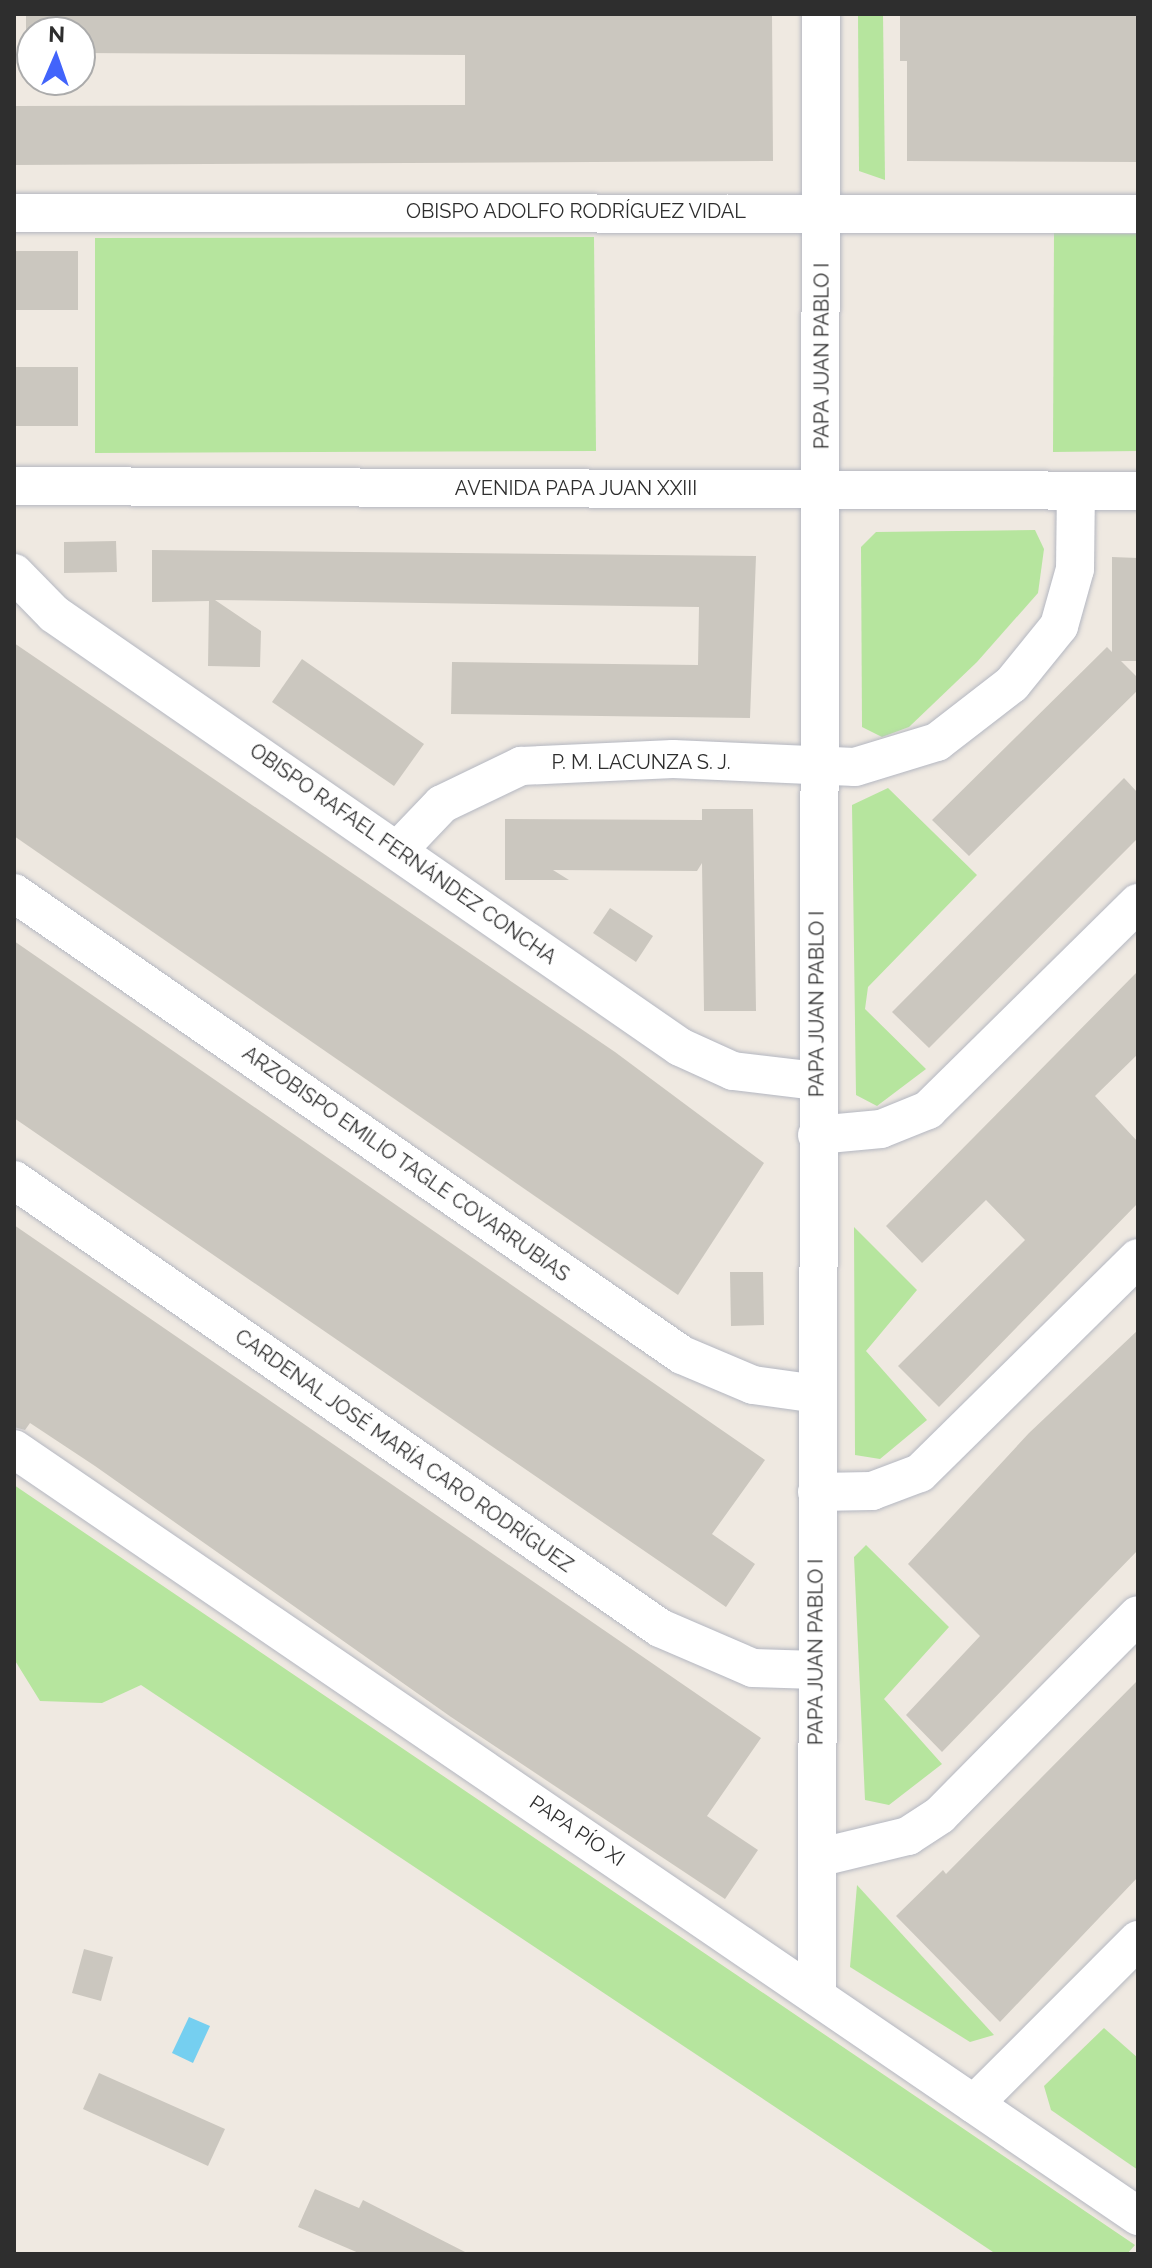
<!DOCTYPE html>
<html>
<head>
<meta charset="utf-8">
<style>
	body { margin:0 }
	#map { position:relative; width:1152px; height:2268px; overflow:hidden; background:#efe9e1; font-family:Raleway,sans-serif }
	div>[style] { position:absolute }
	.green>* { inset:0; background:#b6e59e }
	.water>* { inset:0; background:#75cff0 }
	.building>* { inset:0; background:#cbc7bf }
	.roads { filter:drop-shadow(0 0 2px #b4b7c1) drop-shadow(0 0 2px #b4b7c1) }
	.minor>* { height:38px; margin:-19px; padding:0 19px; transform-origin:19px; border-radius:19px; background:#fff }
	span { translate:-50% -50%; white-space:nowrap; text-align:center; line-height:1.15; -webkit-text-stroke:8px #fff; paint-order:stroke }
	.street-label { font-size:20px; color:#2e2e2e }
	.frame { position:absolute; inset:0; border:16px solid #2e2e2e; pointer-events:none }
	.north { position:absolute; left:16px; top:16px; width:80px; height:80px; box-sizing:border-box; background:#fff; border:2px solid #ababab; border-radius:50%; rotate:2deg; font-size:22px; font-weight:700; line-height:32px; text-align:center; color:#2e2e2e }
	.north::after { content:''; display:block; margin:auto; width:28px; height:36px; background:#4264fb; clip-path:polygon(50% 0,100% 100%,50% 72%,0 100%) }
</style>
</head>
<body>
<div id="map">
	<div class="green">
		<i style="clip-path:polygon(858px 14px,883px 14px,885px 180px,859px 171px)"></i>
		<i style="clip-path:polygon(1054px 233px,1138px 234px,1138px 451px,1053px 452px)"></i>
		<i style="clip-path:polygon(594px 237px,596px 451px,95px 453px,95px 238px)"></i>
		<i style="clip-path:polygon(1035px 530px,1044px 549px,1038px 593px,977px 662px,909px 727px,882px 737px,862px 727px,861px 547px,876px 532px)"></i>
		<i style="clip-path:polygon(888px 788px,977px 875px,868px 987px,865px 1009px,926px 1069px,877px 1106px,856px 1095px,852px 805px)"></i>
		<i style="clip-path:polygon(854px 1227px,917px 1290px,866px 1351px,927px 1420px,880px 1459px,855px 1455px)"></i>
		<i style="clip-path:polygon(14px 1485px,1135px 2245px,1127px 2254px,996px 2254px,141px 1685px,102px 1703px,40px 1701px,14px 1659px)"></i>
		<i style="clip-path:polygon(866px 1545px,949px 1627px,884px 1699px,942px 1764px,889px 1805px,865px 1800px,854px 1557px)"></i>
		<i style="clip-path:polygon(857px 1885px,994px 2035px,970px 2042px,850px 1967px)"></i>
		<i style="clip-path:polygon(1104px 2028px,1138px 2058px,1138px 2170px,1051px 2110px,1044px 2086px)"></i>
	</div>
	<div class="water">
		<i style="clip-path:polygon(189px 2017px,210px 2026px,193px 2063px,172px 2053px)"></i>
	</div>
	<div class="building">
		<i style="clip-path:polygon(26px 14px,772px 14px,773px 161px,14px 165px,14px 106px,465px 105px,465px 55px,80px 53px,80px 32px,32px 32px,32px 53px,26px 53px)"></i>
		<i style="clip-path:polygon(900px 14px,1138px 14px,1138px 162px,907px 161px,907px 61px,900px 61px)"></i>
		<i style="clip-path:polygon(14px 251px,78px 251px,78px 310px,14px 310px)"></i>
		<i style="clip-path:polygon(14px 367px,78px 367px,78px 426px,14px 426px)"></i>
		<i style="clip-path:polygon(116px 541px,117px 572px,64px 573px,64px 542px)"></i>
		<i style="clip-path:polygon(152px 550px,756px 556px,750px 718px,451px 714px,452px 662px,698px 665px,699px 607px,215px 600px,261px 631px,260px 667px,208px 666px,209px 601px,152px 602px)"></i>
		<i style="clip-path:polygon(1112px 557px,1138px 558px,1138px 661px,1121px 661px,1138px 678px,1138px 690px,969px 856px,932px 820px,1107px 647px,1112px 652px)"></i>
		<i style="clip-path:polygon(14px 643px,615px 1052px,764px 1163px,678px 1295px,14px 836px)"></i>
		<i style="clip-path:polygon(302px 659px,424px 744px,394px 786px,272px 702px)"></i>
		<i style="clip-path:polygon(1124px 778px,1138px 793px,1138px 838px,929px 1048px,892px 1012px)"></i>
		<i style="clip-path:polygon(702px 809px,753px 809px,756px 1011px,704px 1011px,702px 863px,697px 871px,553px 870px,569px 880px,505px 880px,505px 819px,702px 820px)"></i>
		<i style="clip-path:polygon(610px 908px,653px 936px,636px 962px,593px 933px)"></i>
		<i style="clip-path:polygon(14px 941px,765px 1460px,712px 1534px,755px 1564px,726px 1607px,14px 1118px)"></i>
		<i style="clip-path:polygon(1138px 971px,1138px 1054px,1095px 1096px,1138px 1142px,1138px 1203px,939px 1407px,898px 1366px,1025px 1240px,986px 1200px,922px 1263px,886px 1226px)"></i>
		<i style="clip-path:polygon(14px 1225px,761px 1738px,707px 1816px,758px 1850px,725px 1899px,451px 1717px,95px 1466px,30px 1423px,25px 1430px,14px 1427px)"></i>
		<i style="clip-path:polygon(730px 1272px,763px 1272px,764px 1325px,731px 1326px)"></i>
		<i style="clip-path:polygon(1138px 1330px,1138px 1550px,942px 1752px,906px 1715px,980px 1636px,908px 1564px,1029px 1433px)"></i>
		<i style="clip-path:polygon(1138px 1680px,1138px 1877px,1000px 2022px,896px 1916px,943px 1870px,946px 1874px)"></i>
		<i style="clip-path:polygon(84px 1949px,113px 1957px,101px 2001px,72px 1993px)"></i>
		<i style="clip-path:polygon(99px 2073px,225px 2129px,208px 2166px,83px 2109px)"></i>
		<i style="clip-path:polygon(315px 2189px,359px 2208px,363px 2200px,469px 2254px,361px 2254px,298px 2227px)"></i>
	</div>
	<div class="roads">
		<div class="minor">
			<i style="left:14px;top:213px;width:1124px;rotate:0.05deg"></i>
			<i style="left:14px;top:486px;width:1124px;rotate:0.25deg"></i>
			<i style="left:14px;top:573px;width:57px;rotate:45.7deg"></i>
			<i style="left:54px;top:614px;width:761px;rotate:34.67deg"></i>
			<i style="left:680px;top:1047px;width:58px;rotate:24.4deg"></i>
			<i style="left:733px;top:1071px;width:85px;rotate:6.8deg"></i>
			<i style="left:399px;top:849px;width:62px;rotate:-46.3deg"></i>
			<i style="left:442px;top:804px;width:88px;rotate:-25.7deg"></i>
			<i style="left:521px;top:766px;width:152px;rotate:-2.6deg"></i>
			<i style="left:673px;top:759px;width:182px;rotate:2.5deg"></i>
			<i style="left:855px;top:767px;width:86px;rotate:-17deg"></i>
			<i style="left:937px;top:742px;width:95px;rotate:-37.7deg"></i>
			<i style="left:1012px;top:684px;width:75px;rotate:-51deg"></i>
			<i style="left:1059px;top:626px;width:59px;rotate:-74.3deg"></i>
			<i style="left:1075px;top:569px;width:78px;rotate:-89.3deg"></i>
			<i style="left:14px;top:893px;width:812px;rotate:34.67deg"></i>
			<i style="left:682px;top:1355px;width:77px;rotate:22.9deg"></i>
			<i style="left:753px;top:1385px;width:65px;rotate:8deg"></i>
			<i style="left:817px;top:1135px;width:64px;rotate:-5.4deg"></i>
			<i style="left:881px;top:1129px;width:51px;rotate:-22deg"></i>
			<i style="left:928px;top:1110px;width:295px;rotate:-44.6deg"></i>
			<i style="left:14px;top:1180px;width:786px;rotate:34.74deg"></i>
			<i style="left:660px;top:1628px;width:101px;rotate:23.3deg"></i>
			<i style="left:753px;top:1668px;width:63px;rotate:1.8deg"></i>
			<i style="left:14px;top:1449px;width:1361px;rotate:34.31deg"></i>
			<i style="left:817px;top:1492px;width:55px;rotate:-1deg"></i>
			<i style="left:872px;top:1491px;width:51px;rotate:-20.6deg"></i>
			<i style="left:920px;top:1473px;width:306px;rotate:-44.6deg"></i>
			<i style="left:817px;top:1858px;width:94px;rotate:-13.6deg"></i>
			<i style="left:908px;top:1836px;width:38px;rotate:-33deg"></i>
			<i style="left:940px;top:1815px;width:281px;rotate:-45.3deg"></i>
			<i style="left:817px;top:1994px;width:1980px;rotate:-89.88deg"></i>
			<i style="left:974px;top:2104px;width:232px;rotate:-45deg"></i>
		</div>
	</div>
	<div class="street-label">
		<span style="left:576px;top:211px">OBISPO ADOLFO RODRÍGUEZ VIDAL</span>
		<span style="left:822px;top:356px;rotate:-90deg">PAPA JUAN PABLO I</span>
		<span style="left:576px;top:488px">AVENIDA PAPA JUAN XXIII</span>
		<span style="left:641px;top:762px">P. M. LACUNZA S. J.</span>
		<span style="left:403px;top:854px;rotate:35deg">OBISPO RAFAEL FERNÁNDEZ CONCHA</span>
		<span style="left:817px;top:1004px;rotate:-90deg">PAPA JUAN PABLO I</span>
		<span style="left:406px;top:1164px;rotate:35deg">ARZOBISPO EMILIO TAGLE COVARRUBIAS</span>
		<span style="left:404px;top:1451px;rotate:35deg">CARDENAL JOSÉ MARÍA CARO RODRÍGUEZ</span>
		<span style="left:816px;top:1652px;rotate:-90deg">PAPA JUAN PABLO I</span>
		<span style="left:577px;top:1831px;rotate:34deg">PAPA PÍO XI</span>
	</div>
	<div class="frame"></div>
	<div class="north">N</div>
</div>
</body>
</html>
